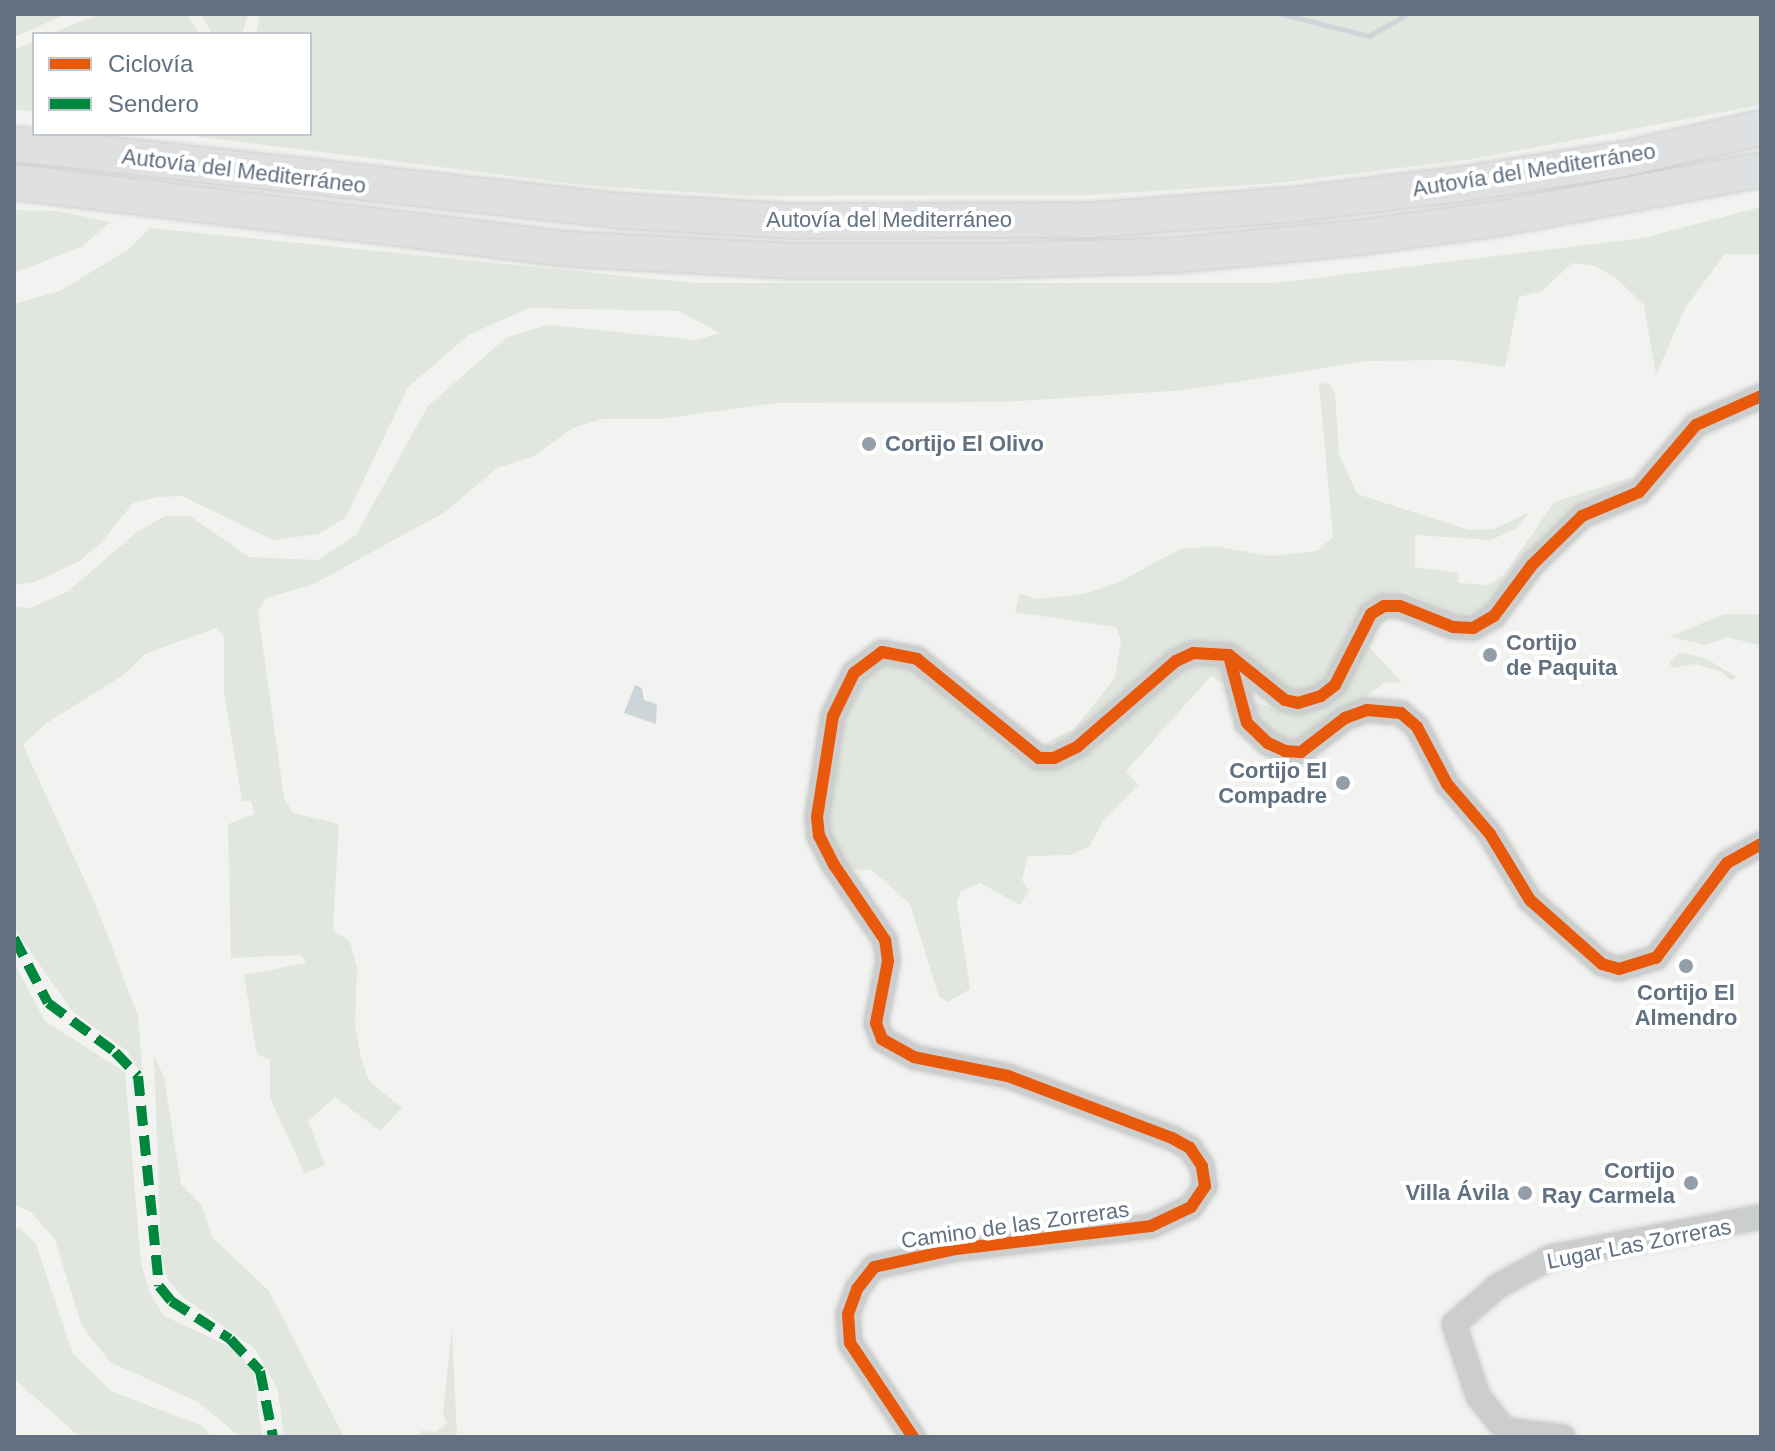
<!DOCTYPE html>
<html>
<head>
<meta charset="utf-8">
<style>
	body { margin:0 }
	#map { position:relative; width:1775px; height:1451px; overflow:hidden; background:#f2f3f0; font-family:Arial,sans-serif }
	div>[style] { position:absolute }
	.green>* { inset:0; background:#e1e6de }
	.water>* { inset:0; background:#ced5d8 }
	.stream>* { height:5px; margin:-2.5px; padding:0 2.5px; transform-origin:2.5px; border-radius:2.5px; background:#ced5d8 }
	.roads { filter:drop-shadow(0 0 2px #cdcfcf) drop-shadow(0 0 2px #cdcfcf) }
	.minor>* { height:24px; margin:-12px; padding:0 12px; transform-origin:12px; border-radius:12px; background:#cccdcd }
	.highway>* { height:34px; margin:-17px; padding:0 17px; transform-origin:17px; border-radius:17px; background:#dfe0e1 }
	.quiet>* { height:10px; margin-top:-5px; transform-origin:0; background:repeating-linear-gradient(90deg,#00873e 0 20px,transparent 0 30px) }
	.cycleway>* { height:12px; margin:-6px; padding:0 6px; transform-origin:6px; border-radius:6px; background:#e8590c }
	.dots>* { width:22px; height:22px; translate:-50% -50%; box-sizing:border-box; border:4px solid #fff; border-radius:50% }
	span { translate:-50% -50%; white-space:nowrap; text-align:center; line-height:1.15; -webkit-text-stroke:8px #fff; paint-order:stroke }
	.street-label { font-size:22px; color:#617182 }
	.poi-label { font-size:22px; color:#617182; font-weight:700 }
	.left { translate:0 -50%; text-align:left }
	.right { translate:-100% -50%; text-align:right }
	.frame { position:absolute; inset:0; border:16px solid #617182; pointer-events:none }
	.legend { position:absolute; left:32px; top:32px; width:280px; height:104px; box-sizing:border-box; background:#fff; border:2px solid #c0c6cd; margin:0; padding:10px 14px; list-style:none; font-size:24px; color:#617182 }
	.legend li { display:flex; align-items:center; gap:16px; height:40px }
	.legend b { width:40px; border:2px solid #c0c6cd }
</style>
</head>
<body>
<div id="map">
	<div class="green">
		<i style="clip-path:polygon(14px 14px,67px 14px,14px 37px)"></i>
		<i style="clip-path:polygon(101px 14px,187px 14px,200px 34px,49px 34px)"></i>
		<i style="clip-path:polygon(201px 14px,248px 14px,242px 34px,212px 34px)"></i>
		<i style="clip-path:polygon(260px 14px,1761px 14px,1761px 105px,1473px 159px,1278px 183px,1093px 195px,749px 196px,593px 186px,177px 134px,310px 134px,310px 34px,256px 34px)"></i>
		<i style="clip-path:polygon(34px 41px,34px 112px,14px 109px,14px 50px)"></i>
		<i style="clip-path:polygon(1761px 207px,1761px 254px,1725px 254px,1685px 308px,1656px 375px,1644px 305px,1616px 278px,1595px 266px,1572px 263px,1542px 291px,1519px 297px,1505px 367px,1452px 360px,1368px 361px,1186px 390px,1005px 402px,777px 403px,660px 419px,602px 419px,573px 428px,534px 456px,497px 468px,445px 512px,312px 585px,266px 598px,258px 612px,284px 798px,293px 813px,339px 824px,333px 930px,350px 942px,357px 967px,355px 1025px,361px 1058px,369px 1081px,402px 1108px,380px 1131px,335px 1097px,308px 1121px,325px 1165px,305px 1174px,270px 1098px,270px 1059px,257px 1055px,244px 975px,306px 963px,301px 955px,231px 958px,228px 824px,255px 814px,251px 801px,242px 801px,224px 693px,224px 636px,216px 628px,145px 654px,125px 674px,45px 724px,23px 745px,96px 905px,138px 1016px,143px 1077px,127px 1051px,72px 1011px,14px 928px,14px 607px,30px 608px,67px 592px,137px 532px,165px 516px,190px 516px,249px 557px,318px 560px,356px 535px,428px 406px,507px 337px,548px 325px,696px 340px,720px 333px,679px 311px,530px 308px,470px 334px,408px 387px,346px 517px,319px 534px,273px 540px,182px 496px,158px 497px,133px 503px,101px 543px,78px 562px,35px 582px,14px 585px,14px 304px,60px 291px,129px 249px,150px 228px,694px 283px,1275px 283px,1643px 238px)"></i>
		<i style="clip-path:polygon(14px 210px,58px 211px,110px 222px,83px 246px,14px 273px)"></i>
		<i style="clip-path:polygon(1329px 383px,1335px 394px,1339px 454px,1357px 494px,1469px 530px,1494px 529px,1530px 512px,1517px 528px,1491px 540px,1415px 535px,1415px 567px,1457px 573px,1459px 583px,1488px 585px,1504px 575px,1554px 502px,1632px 477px,1629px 486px,1491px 606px,1455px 617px,1403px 590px,1377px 600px,1351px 624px,1334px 667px,1321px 686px,1309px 692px,1290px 691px,1260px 673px,1235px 645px,1185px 645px,1162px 657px,1077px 737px,1040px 746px,1021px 737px,1045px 744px,1075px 728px,1115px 678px,1121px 640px,1116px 627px,1015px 612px,1020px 593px,1037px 599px,1084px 594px,1117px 583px,1180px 549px,1213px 546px,1271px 556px,1317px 551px,1333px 537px,1319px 384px)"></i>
		<i style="clip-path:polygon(1724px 614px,1761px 614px,1761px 646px,1728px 637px,1706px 645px,1669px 637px)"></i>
		<i style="clip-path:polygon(1366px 644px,1402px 682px,1384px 683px,1305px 744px,1274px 740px,1250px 708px,1257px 703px,1288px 712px,1319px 710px,1335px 695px)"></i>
		<i style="clip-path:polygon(1680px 653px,1705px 658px,1737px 677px,1731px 680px,1720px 671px,1694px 664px,1673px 668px,1669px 663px)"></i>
		<i style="clip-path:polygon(1216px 660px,1230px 676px,1220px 682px,1211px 676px,1126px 771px,1138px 785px,1103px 821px,1090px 846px,1071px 855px,1028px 856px,1022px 880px,1029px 891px,1020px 905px,980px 883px,961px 891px,957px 902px,970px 989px,948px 1002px,939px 997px,910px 904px,872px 870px,847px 869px,825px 829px,836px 727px,871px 667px,898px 661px,929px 677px,1037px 765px,1176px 670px)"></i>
		<i style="clip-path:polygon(14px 963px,45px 1021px,125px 1072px,141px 1263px,150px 1293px,164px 1316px,237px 1350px,254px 1374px,262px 1437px,240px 1437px,198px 1402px,110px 1362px,82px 1326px,55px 1240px,31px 1212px,14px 1205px)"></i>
		<i style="clip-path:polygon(154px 1054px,164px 1078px,181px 1184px,201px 1204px,213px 1238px,269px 1291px,344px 1437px,284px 1437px,278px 1390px,255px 1349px,182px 1296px,168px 1280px,161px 1258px)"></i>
		<i style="clip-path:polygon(19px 1227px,36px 1244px,73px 1354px,111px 1391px,202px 1426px,212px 1437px,80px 1437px,14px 1379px,14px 1231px)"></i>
		<i style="clip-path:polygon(452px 1327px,457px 1437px,420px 1437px,420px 1431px,436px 1432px,447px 1423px,443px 1414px)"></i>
	</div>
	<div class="water">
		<i style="clip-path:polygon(635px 685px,642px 688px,644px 700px,657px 704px,656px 724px,624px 713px)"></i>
	</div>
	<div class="stream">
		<i style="left:1282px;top:14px;width:90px;rotate:14.2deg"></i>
		<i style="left:1369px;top:36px;width:44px;rotate:-30.1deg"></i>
	</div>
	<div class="roads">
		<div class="minor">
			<i style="left:1229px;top:655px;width:70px;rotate:75.2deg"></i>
			<i style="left:1247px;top:723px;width:29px;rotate:44deg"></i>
			<i style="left:1268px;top:743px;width:19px;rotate:25deg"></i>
			<i style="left:1285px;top:751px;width:16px;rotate:4deg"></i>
			<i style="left:1301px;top:752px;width:56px;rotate:-37.7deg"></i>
			<i style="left:1345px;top:718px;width:23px;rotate:-20deg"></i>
			<i style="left:1367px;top:710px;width:34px;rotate:5deg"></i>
			<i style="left:1401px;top:713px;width:21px;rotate:41deg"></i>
			<i style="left:1417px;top:727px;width:64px;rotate:62.2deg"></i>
			<i style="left:1447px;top:784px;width:66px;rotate:49.3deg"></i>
			<i style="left:1490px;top:834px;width:77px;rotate:58.8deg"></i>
			<i style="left:1530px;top:900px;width:96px;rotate:41.6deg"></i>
			<i style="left:1602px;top:964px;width:18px;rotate:16deg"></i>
			<i style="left:1619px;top:969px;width:39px;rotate:-17deg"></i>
			<i style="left:1656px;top:958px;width:119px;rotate:-53.2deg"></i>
			<i style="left:1727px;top:863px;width:39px;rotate:-29deg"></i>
			<i style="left:913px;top:1437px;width:113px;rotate:-123.8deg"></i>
			<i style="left:850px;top:1343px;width:29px;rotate:-94deg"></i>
			<i style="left:848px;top:1314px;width:27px;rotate:-70deg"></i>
			<i style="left:857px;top:1289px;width:28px;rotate:-52deg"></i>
			<i style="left:874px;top:1267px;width:84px;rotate:-12.4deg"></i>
			<i style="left:956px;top:1249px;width:196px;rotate:-6.7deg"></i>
			<i style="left:1151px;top:1226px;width:44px;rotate:-25.4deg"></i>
			<i style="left:1191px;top:1207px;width:25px;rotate:-56deg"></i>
			<i style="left:1205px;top:1186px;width:20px;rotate:-99deg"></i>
			<i style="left:1202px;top:1166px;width:22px;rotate:-124deg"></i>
			<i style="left:1190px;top:1148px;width:21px;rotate:-151deg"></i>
			<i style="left:1172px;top:1138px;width:175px;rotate:-159.3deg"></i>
			<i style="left:1008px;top:1076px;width:96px;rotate:-168.6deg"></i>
			<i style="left:914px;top:1057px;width:37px;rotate:-151deg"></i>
			<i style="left:882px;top:1039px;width:17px;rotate:-111deg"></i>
			<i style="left:876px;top:1023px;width:63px;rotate:-79deg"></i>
			<i style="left:888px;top:961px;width:21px;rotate:-98deg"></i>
			<i style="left:885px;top:940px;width:91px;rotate:-124.2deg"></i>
			<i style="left:834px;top:865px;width:33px;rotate:-117deg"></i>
			<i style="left:819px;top:836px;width:19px;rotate:-96deg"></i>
			<i style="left:817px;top:817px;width:102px;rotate:-81deg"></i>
			<i style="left:833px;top:716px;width:48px;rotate:-64deg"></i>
			<i style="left:854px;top:673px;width:35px;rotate:-37deg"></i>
			<i style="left:882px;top:652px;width:36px;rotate:11deg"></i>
			<i style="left:917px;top:659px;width:157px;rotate:39.1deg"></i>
			<i style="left:1039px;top:758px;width:15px"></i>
			<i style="left:1054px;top:758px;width:25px;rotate:-26deg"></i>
			<i style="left:1077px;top:747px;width:131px;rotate:-41deg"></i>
			<i style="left:1176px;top:661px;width:19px;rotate:-25deg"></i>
			<i style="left:1193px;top:653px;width:36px;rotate:3deg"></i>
			<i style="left:1229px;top:655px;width:72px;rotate:38.8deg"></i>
			<i style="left:1285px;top:700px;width:13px;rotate:13deg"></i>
			<i style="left:1298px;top:703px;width:24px;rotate:-17deg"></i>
			<i style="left:1321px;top:696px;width:18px;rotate:-38deg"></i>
			<i style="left:1335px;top:685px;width:80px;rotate:-63.1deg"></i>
			<i style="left:1371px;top:614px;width:15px;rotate:-32deg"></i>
			<i style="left:1384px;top:606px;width:16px"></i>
			<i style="left:1400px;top:606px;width:57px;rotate:21.6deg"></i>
			<i style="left:1453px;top:627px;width:20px;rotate:3deg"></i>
			<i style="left:1473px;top:628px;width:24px;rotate:-30deg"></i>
			<i style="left:1494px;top:616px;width:64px;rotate:-53.3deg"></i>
			<i style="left:1532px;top:565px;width:70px;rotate:-44.4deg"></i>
			<i style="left:1582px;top:516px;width:62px;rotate:-22.8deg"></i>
			<i style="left:1639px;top:492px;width:88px;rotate:-49.6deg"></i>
			<i style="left:1696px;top:425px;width:71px;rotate:-24deg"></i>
			<i style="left:1563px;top:1437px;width:58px;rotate:-173.1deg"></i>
			<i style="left:1505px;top:1430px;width:43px;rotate:-128.5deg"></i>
			<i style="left:1478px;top:1396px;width:76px;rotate:-108.4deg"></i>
			<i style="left:1454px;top:1324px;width:58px;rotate:-40.8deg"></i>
			<i style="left:1498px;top:1286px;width:60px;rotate:-28.7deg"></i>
			<i style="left:1551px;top:1257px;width:214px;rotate:-10.8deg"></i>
		</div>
		<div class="highway">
			<i style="left:14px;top:144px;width:612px;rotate:6.29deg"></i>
			<i style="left:622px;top:211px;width:167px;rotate:3.4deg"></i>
			<i style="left:789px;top:221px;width:303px;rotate:-0.2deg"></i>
			<i style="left:1092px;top:220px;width:207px;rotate:-4.4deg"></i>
			<i style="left:1298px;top:204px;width:165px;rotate:-7deg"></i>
			<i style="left:1462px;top:184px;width:164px;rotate:-8.8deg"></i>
			<i style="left:1624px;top:159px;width:140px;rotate:-12.8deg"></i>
			<i style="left:14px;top:182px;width:558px;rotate:6.9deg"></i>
			<i style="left:568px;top:249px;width:219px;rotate:3.1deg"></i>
			<i style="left:787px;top:261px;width:201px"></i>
			<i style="left:988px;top:261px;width:189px;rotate:-1.8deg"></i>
			<i style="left:1177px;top:255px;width:187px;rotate:-5.5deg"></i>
			<i style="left:1363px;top:237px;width:139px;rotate:-7.8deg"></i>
			<i style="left:1501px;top:218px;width:264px;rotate:-10.5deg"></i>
		</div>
	</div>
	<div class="quiet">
		<i style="left:14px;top:938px;width:73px;rotate:62.4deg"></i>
		<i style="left:48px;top:1003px;width:83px;rotate:36.2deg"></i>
		<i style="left:115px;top:1052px;width:33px;rotate:46deg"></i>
		<i style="left:138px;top:1076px;width:211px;rotate:84.3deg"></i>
		<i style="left:159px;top:1286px;width:19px;rotate:51deg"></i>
		<i style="left:171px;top:1301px;width:70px;rotate:32.8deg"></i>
		<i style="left:230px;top:1339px;width:44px;rotate:46.8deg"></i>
		<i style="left:260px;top:1371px;width:67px;rotate:78.9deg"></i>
	</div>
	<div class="cycleway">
		<i style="left:1229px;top:656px;width:69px;rotate:75deg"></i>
		<i style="left:1247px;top:723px;width:29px;rotate:44deg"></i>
		<i style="left:1268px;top:743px;width:19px;rotate:25deg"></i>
		<i style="left:1285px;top:751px;width:16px;rotate:4deg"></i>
		<i style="left:1301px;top:752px;width:56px;rotate:-37.7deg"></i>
		<i style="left:1345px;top:718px;width:23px;rotate:-20deg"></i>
		<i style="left:1367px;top:710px;width:34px;rotate:5deg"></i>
		<i style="left:1401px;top:713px;width:21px;rotate:41deg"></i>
		<i style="left:1417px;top:727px;width:64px;rotate:62.2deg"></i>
		<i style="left:1447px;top:784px;width:66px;rotate:49.3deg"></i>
		<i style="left:1490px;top:834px;width:77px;rotate:58.8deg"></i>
		<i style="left:1530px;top:900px;width:96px;rotate:41.6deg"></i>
		<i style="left:1602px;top:964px;width:18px;rotate:16deg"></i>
		<i style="left:1619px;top:969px;width:39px;rotate:-17deg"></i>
		<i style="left:1656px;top:958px;width:119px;rotate:-53.2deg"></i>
		<i style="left:1727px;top:863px;width:39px;rotate:-29deg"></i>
		<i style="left:913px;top:1437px;width:113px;rotate:-123.8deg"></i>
		<i style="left:850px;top:1343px;width:29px;rotate:-94deg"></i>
		<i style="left:848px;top:1314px;width:27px;rotate:-70deg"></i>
		<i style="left:857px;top:1289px;width:28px;rotate:-52deg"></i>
		<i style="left:874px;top:1267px;width:84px;rotate:-12.4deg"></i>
		<i style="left:956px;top:1249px;width:196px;rotate:-6.7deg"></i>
		<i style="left:1151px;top:1226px;width:44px;rotate:-25.4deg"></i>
		<i style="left:1191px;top:1207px;width:25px;rotate:-56deg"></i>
		<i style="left:1205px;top:1186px;width:20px;rotate:-99deg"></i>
		<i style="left:1202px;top:1166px;width:22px;rotate:-124deg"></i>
		<i style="left:1190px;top:1148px;width:21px;rotate:-151deg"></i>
		<i style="left:1172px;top:1138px;width:175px;rotate:-159.3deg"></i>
		<i style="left:1008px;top:1076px;width:96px;rotate:-168.6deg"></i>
		<i style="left:914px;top:1057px;width:37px;rotate:-151deg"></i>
		<i style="left:882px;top:1039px;width:17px;rotate:-111deg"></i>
		<i style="left:876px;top:1023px;width:63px;rotate:-79deg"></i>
		<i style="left:888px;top:961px;width:21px;rotate:-98deg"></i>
		<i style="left:885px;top:940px;width:91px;rotate:-124.2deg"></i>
		<i style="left:834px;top:865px;width:33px;rotate:-117deg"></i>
		<i style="left:819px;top:836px;width:19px;rotate:-96deg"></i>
		<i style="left:817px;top:817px;width:102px;rotate:-81deg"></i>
		<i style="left:833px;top:716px;width:48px;rotate:-64deg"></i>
		<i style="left:854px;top:673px;width:35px;rotate:-37deg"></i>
		<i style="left:882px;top:652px;width:36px;rotate:11deg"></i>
		<i style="left:917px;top:659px;width:157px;rotate:39.1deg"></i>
		<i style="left:1039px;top:758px;width:15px"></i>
		<i style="left:1054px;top:758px;width:25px;rotate:-26deg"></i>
		<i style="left:1077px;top:747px;width:131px;rotate:-41deg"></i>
		<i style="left:1176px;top:661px;width:19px;rotate:-25deg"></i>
		<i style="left:1193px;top:653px;width:36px;rotate:3deg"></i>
		<i style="left:1229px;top:655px;width:72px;rotate:38.8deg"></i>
		<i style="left:1285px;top:700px;width:13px;rotate:13deg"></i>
		<i style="left:1298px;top:703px;width:24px;rotate:-17deg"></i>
		<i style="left:1321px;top:696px;width:18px;rotate:-38deg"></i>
		<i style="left:1335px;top:685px;width:80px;rotate:-63.1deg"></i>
		<i style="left:1371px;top:614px;width:15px;rotate:-32deg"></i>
		<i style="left:1384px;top:606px;width:16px"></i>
		<i style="left:1400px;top:606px;width:57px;rotate:21.6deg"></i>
		<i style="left:1453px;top:627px;width:20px;rotate:3deg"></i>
		<i style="left:1473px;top:628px;width:24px;rotate:-30deg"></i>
		<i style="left:1494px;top:616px;width:64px;rotate:-53.3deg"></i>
		<i style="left:1532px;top:565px;width:70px;rotate:-44.4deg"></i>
		<i style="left:1582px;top:516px;width:62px;rotate:-22.8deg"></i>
		<i style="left:1639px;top:492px;width:88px;rotate:-49.6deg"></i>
		<i style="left:1696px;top:425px;width:71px;rotate:-24deg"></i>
	</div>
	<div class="dots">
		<i style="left:869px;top:444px;background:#949ea8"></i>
		<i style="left:1490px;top:655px;background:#949ea8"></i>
		<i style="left:1343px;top:783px;background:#949ea8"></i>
		<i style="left:1686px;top:966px;background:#949ea8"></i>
		<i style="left:1691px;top:1183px;background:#949ea8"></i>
		<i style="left:1525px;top:1193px;background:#949ea8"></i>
	</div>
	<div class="street-label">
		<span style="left:1534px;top:170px;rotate:-9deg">Autovía del Mediterráneo</span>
		<span style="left:244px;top:171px;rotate:7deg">Autovía del Mediterráneo</span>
		<span style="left:889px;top:220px">Autovía del Mediterráneo</span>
		<span style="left:1015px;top:1225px;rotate:-8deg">Camino de las Zorreras</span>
		<span style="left:1639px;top:1244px;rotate:-11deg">Lugar Las Zorreras</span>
	</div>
	<div class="poi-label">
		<span class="left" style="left:885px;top:444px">Cortijo El Olivo</span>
		<span class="left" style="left:1506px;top:655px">Cortijo<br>de Paquita</span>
		<span class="right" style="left:1327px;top:783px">Cortijo El<br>Compadre</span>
		<span style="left:1686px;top:1005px">Cortijo El<br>Almendro</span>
		<span class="right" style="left:1675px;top:1183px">Cortijo<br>Ray Carmela</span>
		<span class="right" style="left:1509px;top:1193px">Villa Ávila</span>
	</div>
	<div class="frame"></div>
	<ul class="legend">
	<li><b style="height:10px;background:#e8590c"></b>Ciclovía</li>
	<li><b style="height:10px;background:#00873e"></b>Sendero</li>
	</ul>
</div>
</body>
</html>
